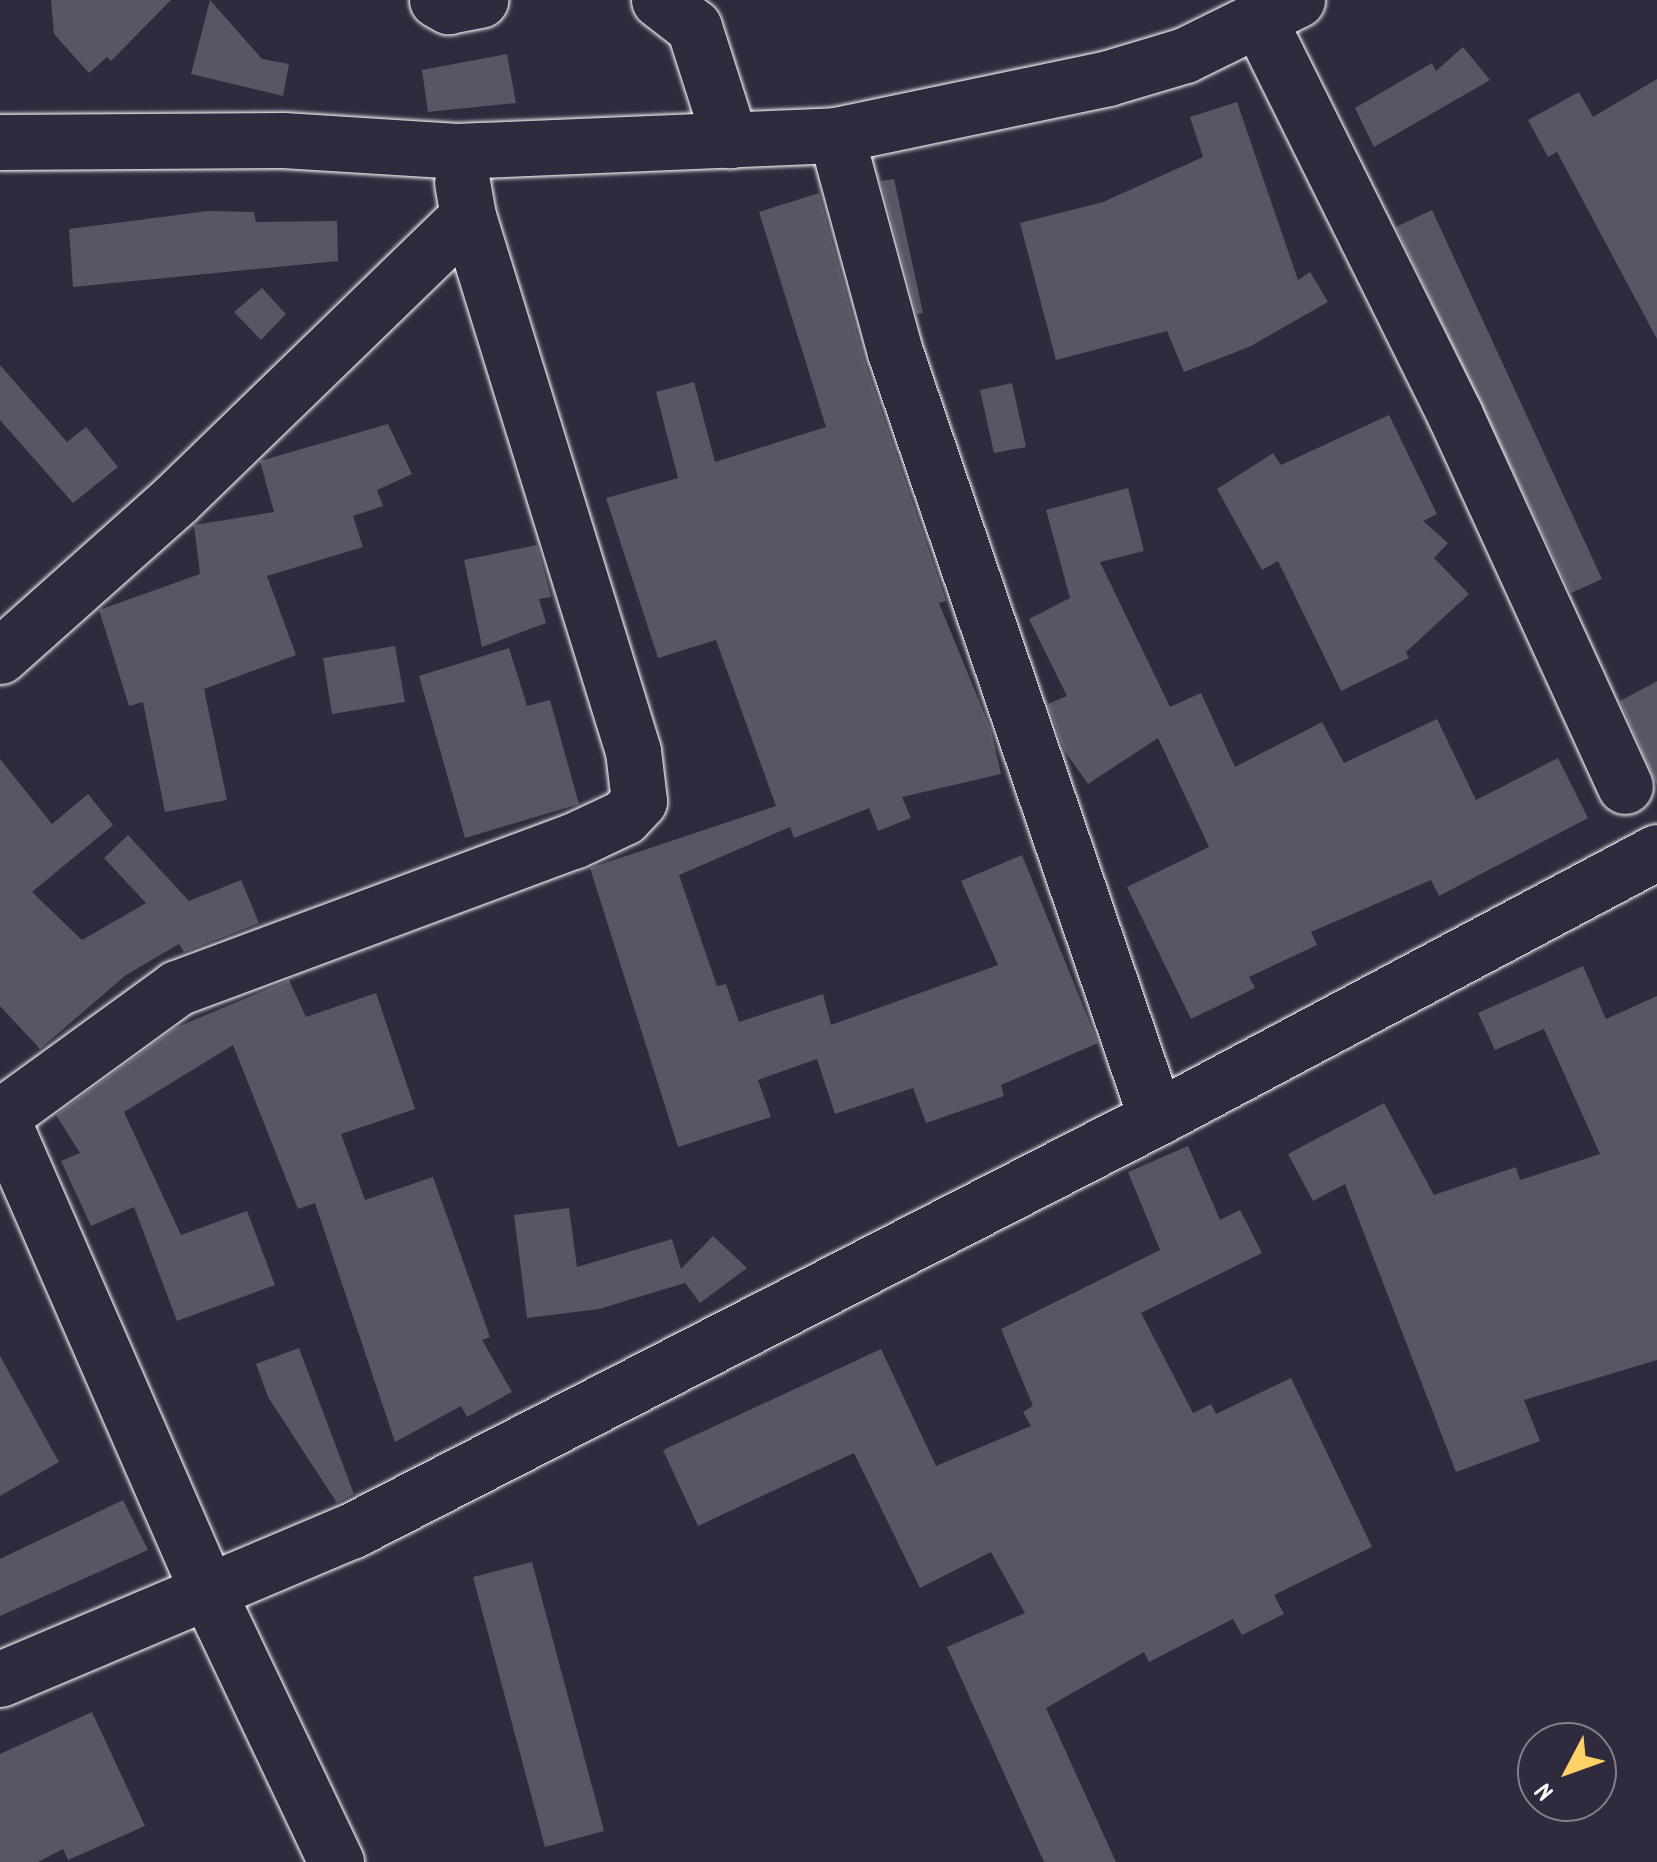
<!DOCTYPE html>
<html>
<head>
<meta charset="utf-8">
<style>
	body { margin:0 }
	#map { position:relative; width:1657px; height:1862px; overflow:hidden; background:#2f2a3d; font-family:Dekko,sans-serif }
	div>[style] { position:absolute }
	.building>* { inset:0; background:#595564 }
	.roads { filter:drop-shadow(0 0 2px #fff) drop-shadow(0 0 2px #fff) }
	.minor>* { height:55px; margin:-27.5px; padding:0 27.5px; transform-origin:27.5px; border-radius:27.5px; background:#2f2a3d }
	span { translate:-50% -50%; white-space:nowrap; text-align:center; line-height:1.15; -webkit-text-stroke:8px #2f2a3d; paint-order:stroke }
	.north { position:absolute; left:1517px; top:1722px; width:100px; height:100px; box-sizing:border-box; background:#2f2a3d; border:2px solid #827f8b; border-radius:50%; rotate:229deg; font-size:28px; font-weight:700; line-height:40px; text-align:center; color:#fff }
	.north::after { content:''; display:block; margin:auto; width:35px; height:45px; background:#ffd166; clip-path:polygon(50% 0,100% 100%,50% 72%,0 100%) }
</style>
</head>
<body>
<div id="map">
	<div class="building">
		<i style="clip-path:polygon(51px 0,171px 0,111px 61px,107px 57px,89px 73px,54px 34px)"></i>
		<i style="clip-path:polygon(210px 0,262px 59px,289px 64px,283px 96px,191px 74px)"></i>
		<i style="clip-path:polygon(1463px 47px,1490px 80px,1374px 147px,1355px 108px,1432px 63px,1436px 71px)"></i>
		<i style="clip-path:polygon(507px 54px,516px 103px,428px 112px,422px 70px)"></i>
		<i style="clip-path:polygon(1657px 79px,1657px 339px,1557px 152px,1548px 157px,1528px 120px,1579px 92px,1593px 117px)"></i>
		<i style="clip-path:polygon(1237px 102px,1298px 280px,1310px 272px,1328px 302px,1249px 347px,1184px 372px,1167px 331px,1056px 360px,1020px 223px,1103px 202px,1203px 157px,1190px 117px)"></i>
		<i style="clip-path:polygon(894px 179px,923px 313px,917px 314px,881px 181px)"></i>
		<i style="clip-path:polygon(819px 193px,865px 362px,946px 601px,939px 603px,991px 730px,1001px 774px,902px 797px,911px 818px,878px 831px,869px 808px,794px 838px,790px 827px,679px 875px,717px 986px,726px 984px,739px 1022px,823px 994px,831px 1025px,998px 965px,961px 881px,1022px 855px,1098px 1043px,1001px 1085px,1004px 1096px,926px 1123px,913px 1088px,835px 1114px,817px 1059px,758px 1080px,771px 1117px,678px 1147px,590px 868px,776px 806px,716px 640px,658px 658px,606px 498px,678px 478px,656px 392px,694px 382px,715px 462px,826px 427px,759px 212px)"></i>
		<i style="clip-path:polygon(1432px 210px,1602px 579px,1571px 593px,1396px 227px)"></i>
		<i style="clip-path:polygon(208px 211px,254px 212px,256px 222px,337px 221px,338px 261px,73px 287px,69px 229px)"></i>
		<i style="clip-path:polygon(262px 288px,286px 314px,261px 340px,234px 312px)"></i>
		<i style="clip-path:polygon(0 365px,67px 442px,86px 427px,118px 467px,73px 503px,0 420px)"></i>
		<i style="clip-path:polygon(1012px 383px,1026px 447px,994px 453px,980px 390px)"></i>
		<i style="clip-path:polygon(1389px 415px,1437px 514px,1423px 521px,1448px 543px,1434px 558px,1469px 594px,1406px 652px,1409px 658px,1341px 691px,1278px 561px,1262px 570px,1217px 489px,1273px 453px,1281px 465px)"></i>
		<i style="clip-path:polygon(388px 424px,412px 474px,377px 490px,383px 506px,353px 516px,363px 547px,267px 576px,296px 655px,204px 689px,227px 800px,165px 812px,143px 702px,129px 706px,99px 610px,200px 574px,194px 525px,274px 512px,260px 461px)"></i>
		<i style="clip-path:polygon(1128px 488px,1144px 551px,1100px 562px,1170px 707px,1201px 693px,1235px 767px,1322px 722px,1344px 763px,1437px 719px,1476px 800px,1558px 758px,1588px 818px,1439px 896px,1431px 880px,1311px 932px,1317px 945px,1249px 977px,1255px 988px,1191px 1019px,1127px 887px,1209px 847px,1158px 738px,1088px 784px,1064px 750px,1048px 704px,1067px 696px,1029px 619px,1070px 598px,1046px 510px)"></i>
		<i style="clip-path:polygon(537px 545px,551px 597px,539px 599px,546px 623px,482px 647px,464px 560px)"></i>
		<i style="clip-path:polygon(395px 646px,405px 702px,332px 714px,323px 658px)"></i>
		<i style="clip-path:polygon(509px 648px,527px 706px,550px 700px,579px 804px,465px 838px,419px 676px)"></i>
		<i style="clip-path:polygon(1657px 681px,1657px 785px,1620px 701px)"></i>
		<i style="clip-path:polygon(0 759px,52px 824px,88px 794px,113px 825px,32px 892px,82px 940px,146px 903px,104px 858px,128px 835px,189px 901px,241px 880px,259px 923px,184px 952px,179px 944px,126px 975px,40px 1049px,0 1006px)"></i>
		<i style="clip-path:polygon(1583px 966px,1606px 1019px,1657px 996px,1657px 1360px,1524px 1400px,1540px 1441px,1456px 1472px,1345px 1184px,1313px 1201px,1288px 1154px,1384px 1103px,1434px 1195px,1516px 1167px,1520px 1180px,1600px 1154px,1544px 1029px,1495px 1050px,1478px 1013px)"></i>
		<i style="clip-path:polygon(289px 980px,306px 1017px,376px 993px,415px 1109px,341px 1134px,365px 1200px,433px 1177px,490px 1337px,482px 1340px,512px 1392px,467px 1417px,461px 1406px,395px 1442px,315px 1203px,298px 1209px,233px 1045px,124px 1112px,181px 1235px,247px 1211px,275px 1285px,177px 1321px,134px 1207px,91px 1226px,61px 1161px,80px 1153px,56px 1115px,175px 1028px)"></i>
		<i style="clip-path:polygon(1188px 1146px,1220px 1220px,1240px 1210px,1262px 1253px,1141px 1313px,1193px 1413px,1211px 1404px,1216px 1414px,1291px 1378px,1372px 1547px,1274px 1595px,1284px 1614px,1242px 1635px,1233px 1619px,1149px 1662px,1144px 1652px,1046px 1708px,1116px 1862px,1044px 1862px,947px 1647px,1025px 1613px,991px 1552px,920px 1588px,854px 1453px,698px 1526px,663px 1450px,881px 1349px,936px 1466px,1031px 1426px,1023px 1412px,1033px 1406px,1001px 1329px,1160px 1250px,1128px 1172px)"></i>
		<i style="clip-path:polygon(569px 1208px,577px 1267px,672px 1239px,681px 1269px,713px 1236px,747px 1268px,700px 1303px,685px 1283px,599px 1309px,527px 1318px,514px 1215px)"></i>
		<i style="clip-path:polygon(299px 1348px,354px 1494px,337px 1503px,268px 1397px,256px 1364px)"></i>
		<i style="clip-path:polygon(0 1356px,59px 1462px,0 1496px)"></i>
		<i style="clip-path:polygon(123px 1500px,148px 1550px,0 1616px,0 1559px)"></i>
		<i style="clip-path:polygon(532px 1562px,604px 1831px,545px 1847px,473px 1577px)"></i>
		<i style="clip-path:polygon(92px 1712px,145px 1826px,68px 1860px,63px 1849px,38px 1862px,0 1862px,0 1754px)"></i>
	</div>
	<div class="roads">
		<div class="minor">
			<i style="left:437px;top:0;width:13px;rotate:29deg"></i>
			<i style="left:448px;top:6px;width:33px;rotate:-11deg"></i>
			<i style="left:659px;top:0;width:44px;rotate:37.6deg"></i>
			<i style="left:694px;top:27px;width:119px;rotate:72.3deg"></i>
			<i style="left:1258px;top:18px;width:443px;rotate:63.6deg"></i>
			<i style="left:1455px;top:415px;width:408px;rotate:65.4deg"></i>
			<i style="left:836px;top:135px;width:225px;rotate:74.8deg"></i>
			<i style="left:895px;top:352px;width:809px;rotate:71.18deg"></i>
			<i style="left:0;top:142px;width:283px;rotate:-0.4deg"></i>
			<i style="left:283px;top:140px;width:174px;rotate:3.6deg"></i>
			<i style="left:457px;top:151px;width:379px;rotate:-2.4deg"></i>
			<i style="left:836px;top:135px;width:278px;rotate:-11.8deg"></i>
			<i style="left:1108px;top:78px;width:80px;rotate:-16.6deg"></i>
			<i style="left:1185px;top:55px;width:125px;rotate:-26.2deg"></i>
			<i style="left:0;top:656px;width:234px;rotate:-41.7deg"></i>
			<i style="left:175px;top:500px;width:408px;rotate:-44.1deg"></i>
			<i style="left:468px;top:216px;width:34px;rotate:-100deg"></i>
			<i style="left:0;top:1115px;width:518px;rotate:66.45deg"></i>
			<i style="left:207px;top:1590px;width:301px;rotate:64.6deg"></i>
			<i style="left:1px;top:1116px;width:218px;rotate:-36deg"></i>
			<i style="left:177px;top:988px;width:422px;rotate:-20.4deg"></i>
			<i style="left:573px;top:841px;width:56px;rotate:-25.2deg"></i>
			<i style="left:624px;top:817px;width:22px;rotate:-47deg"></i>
			<i style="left:639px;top:801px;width:50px;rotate:-96.8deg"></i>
			<i style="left:633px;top:751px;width:560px;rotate:-107.14deg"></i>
			<i style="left:0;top:1679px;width:381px;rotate:-22.9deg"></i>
			<i style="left:351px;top:1531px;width:905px;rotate:-27.16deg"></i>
			<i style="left:1156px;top:1118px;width:567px;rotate:-27.97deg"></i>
		</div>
	</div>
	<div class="north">N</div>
</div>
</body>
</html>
